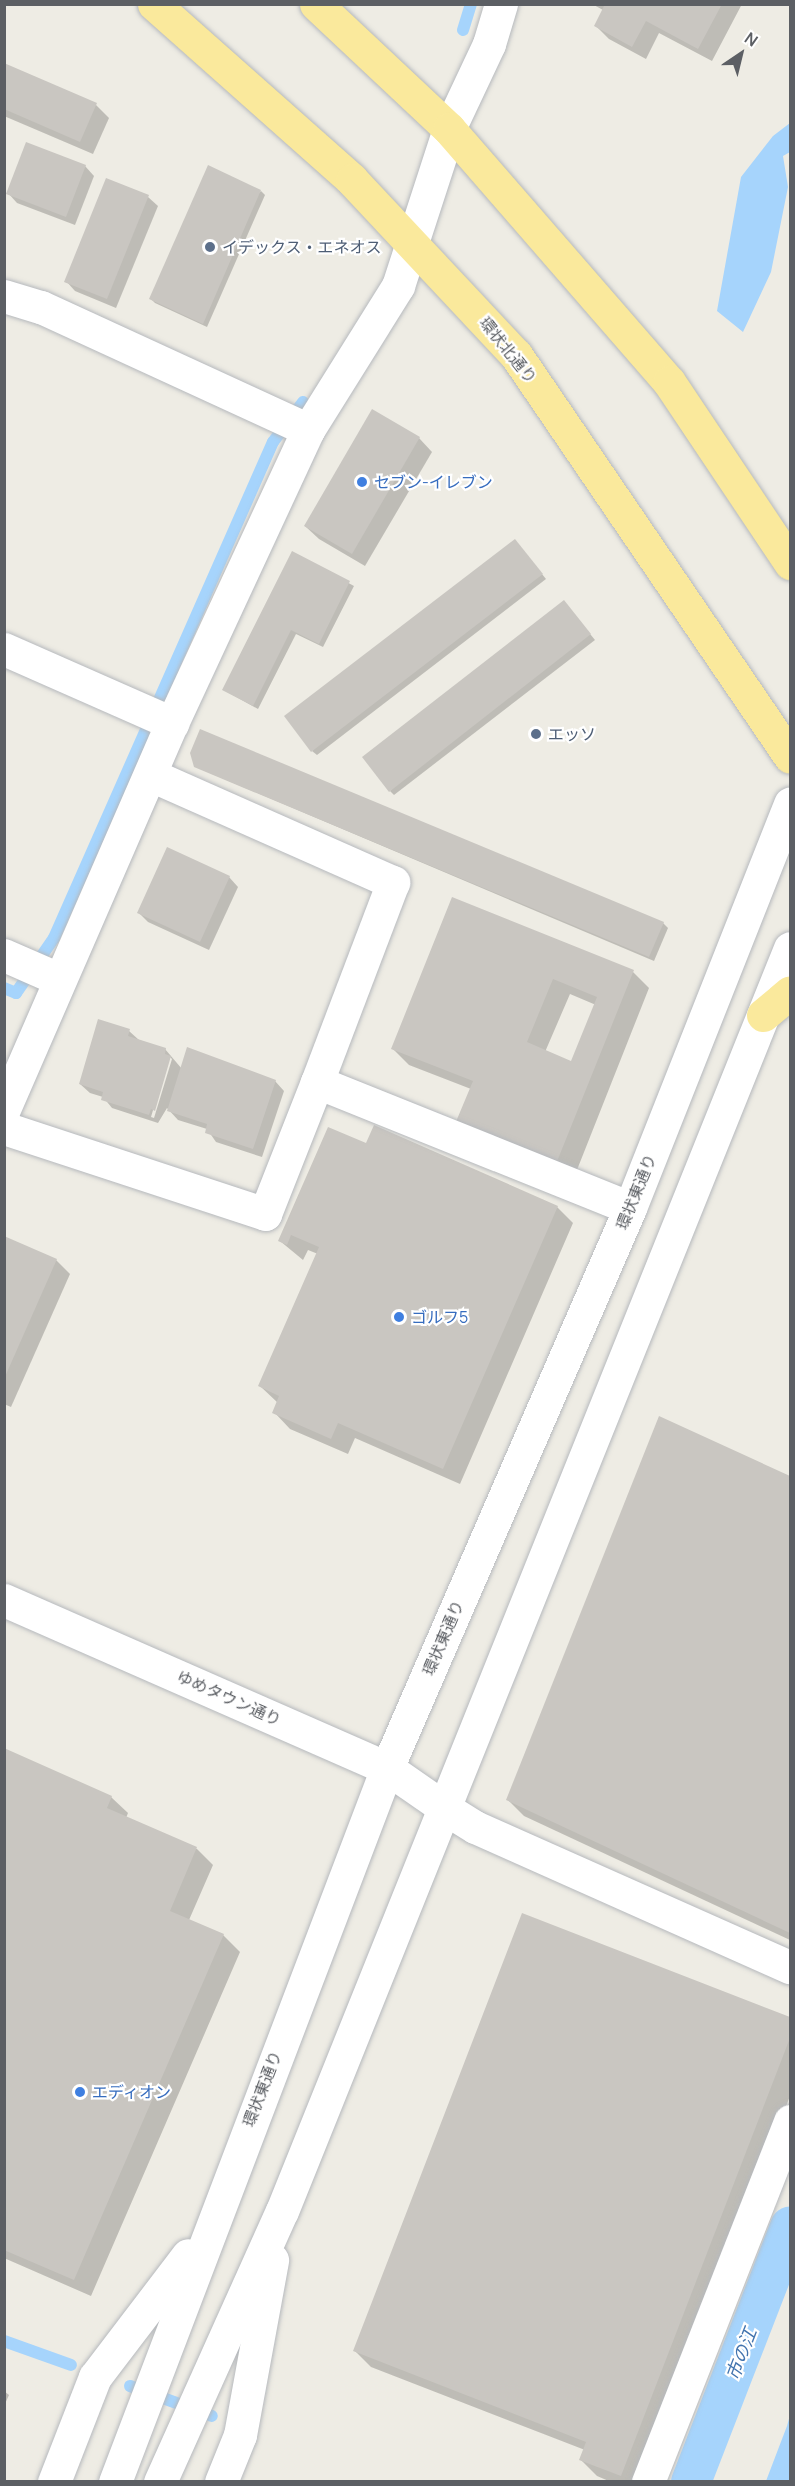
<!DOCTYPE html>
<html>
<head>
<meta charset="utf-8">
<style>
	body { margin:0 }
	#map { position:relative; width:795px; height:2486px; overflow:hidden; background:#eeece4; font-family:Manrope,"Noto Sans JP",sans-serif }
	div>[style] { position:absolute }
	.water>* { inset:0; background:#a6d4fc }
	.shadow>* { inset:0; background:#0003 }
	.stream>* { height:12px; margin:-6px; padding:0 6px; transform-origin:6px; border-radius:6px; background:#a6d4fc }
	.canal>* { height:40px; margin:-20px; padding:0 20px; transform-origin:20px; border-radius:20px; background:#a6d4fc }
	.building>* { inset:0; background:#c9c6c1 }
	.roads { filter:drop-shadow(0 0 2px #b6b9bd) drop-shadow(0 0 2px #b6b9bd) }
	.minor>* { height:33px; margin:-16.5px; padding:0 16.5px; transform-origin:16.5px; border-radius:16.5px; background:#fff }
	.tertiary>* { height:33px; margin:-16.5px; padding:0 16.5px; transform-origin:16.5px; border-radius:16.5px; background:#fff }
	.secondary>* { height:33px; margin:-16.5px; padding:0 16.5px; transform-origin:16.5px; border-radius:16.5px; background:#fff }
	.trunk>* { height:33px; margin:-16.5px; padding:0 16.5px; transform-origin:16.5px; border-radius:16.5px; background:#fae99c }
	.dots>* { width:16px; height:16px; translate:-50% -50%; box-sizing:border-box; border:3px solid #fff; border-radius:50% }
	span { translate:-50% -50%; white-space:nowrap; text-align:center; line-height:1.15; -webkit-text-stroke:4.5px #fff; paint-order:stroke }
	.service-label { font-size:16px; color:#4e5e75 }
	.left { translate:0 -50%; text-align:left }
	.street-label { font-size:16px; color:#5c5f64 }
	.shop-label { font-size:16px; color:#366cbe }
	.water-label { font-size:18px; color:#4374ae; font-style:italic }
	.frame { position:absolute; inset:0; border:6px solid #5c5f64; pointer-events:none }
	.north { position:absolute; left:711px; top:24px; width:60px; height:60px; -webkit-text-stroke:4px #fff; paint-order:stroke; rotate:35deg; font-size:16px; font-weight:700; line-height:24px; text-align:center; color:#5c5f64 }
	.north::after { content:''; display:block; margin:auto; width:21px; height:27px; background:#5c5f64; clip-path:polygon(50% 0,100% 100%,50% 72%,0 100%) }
</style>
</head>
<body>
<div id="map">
	<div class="water">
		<i style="clip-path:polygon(790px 123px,790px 152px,783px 156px,788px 187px,771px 272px,743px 332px,717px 311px,741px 177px,773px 136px)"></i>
		<i style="clip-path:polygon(790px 2415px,790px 2481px,766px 2481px,787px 2426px)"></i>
	</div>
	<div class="shadow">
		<i style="clip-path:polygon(592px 4px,742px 4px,712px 61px,659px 33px,646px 59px,609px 39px,596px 26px,603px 10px)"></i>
		<i style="clip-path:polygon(4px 65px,96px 105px,109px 118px,93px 154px,4px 116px)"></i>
		<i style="clip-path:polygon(85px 166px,94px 176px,75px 225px,17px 203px,8px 193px)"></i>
		<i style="clip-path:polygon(107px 180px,148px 197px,158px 206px,116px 308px,75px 291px,66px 281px)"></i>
		<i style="clip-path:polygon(261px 191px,265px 195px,207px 327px,155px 303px,151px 299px)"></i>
		<i style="clip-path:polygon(419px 438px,432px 452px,365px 566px,319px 539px,305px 526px)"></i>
		<i style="clip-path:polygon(519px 546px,546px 579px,317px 755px,312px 751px)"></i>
		<i style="clip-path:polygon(293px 553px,354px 586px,323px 647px,296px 634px,258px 709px,224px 690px)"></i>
		<i style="clip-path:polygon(568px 607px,595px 640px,394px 795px,390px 791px)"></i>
		<i style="clip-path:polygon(196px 767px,663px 923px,668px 928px,654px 961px)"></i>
		<i style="clip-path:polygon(229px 877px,238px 887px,209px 950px,148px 922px,139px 913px)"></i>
		<i style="clip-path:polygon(evenodd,453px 899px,633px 972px,649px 988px,573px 1180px,471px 1089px,409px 1065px,393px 1049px,453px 899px,570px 994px,596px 1005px,571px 1063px,545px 1052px,570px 994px)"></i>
		<i style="clip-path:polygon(evenodd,129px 1031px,139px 1040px,165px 1049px,182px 1069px,275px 1081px,284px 1091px,262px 1157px,216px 1142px,207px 1129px,178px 1120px,167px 1108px,158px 1123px,112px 1108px,103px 1097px,90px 1093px,80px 1084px,129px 1031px,169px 1056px,172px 1059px,154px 1118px,151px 1117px,169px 1056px)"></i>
		<i style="clip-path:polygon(367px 1145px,557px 1207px,573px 1223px,460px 1484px,355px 1438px,348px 1454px,290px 1429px,274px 1412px,278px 1403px,260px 1386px,318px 1254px,308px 1250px,303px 1260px,280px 1241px)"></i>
		<i style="clip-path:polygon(4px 1237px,56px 1260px,70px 1274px,11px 1407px,4px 1404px)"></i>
		<i style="clip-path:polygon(659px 1418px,790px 1477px,790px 1940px,524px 1816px,508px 1800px)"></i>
		<i style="clip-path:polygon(4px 1750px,111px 1797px,128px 1813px,126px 1818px,197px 1849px,213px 1865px,189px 1920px,223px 1935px,240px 1952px,91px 2296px,4px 2258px)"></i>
		<i style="clip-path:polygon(523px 1915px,790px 2019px,790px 2096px,641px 2482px,611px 2482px,597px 2476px,581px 2460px,585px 2450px,371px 2367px,355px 2351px)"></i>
		<i style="clip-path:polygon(4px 2391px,9px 2395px,4px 2406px)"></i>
	</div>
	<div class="stream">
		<i style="left:463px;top:30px;width:27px;rotate:-73deg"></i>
		<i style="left:4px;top:988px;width:13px;rotate:23deg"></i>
		<i style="left:16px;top:993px;width:67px;rotate:-55.4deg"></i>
		<i style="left:54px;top:938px;width:542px;rotate:-66.18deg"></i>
		<i style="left:273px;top:442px;width:50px;rotate:-53.1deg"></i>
		<i style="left:4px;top:2341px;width:71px;rotate:19.7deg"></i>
		<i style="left:130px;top:2386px;width:87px;rotate:20.1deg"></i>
	</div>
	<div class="canal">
		<i style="left:691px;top:2482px;width:274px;rotate:-68.8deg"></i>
	</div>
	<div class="building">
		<i style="clip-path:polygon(605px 4px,722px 4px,698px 49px,646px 21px,632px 47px,594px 26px)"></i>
		<i style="clip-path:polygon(4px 63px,97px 103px,80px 142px,4px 109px)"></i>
		<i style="clip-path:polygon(26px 142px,86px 165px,66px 217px,6px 194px)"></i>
		<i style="clip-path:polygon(208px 165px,261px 190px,203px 324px,149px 299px)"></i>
		<i style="clip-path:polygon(106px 178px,149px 195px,107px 299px,64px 282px)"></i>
		<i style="clip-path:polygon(372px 409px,420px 437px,352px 554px,304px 526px)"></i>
		<i style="clip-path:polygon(515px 539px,543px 574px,311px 752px,284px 716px)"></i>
		<i style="clip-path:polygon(292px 551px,350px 581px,319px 644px,291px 630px,253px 706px,222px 690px)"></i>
		<i style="clip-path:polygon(564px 600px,591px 634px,389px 792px,362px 757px)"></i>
		<i style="clip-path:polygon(200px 729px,664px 922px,649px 957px,194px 767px,190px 753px)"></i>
		<i style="clip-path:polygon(167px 847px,230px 876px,200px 942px,137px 913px)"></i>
		<i style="clip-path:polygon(evenodd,452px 897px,634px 970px,556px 1164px,455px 1124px,473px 1081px,391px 1049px,452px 897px,553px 979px,597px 997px,571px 1061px,527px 1042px,553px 979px)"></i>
		<i style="clip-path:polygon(98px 1019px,130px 1029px,128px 1036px,166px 1048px,165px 1054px,171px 1056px,155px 1111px,151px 1109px,149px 1115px,101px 1100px,103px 1092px,79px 1084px)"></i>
		<i style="clip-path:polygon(187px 1047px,276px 1080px,253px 1149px,205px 1133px,207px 1124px,167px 1111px)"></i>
		<i style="clip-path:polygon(374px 1125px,558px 1206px,443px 1469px,338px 1423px,331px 1439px,272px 1413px,279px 1396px,258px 1386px,319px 1247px,291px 1235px,287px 1245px,278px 1241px,328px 1127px,366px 1143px)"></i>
		<i style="clip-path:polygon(4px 1236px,57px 1259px,4px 1379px)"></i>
		<i style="clip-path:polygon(659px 1416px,790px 1476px,790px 1933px,506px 1800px)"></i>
		<i style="clip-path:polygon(4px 1748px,112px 1796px,107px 1808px,197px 1847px,170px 1911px,224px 1934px,74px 2280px,4px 2250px)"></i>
		<i style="clip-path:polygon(522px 1913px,790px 2017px,790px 2038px,621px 2476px,579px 2460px,586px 2442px,353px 2351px)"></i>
	</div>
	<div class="roads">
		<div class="minor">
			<i style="left:4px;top:296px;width:39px;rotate:17deg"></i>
			<i style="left:41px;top:307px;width:294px;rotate:24.7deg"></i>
			<i style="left:4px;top:649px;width:184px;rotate:23.8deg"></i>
			<i style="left:151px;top:775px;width:265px;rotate:23.9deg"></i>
			<i style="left:393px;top:882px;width:214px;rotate:110.8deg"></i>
			<i style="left:4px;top:955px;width:60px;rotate:23.6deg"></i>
			<i style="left:4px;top:1109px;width:421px;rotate:-66.5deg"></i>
			<i style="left:172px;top:723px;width:323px;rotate:-65.1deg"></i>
			<i style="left:308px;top:430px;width:170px;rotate:-58deg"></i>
			<i style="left:398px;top:286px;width:165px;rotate:-72deg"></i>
			<i style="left:449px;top:129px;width:94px;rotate:-64.8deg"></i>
			<i style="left:489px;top:44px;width:42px;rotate:-73.3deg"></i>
			<i style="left:4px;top:1128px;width:275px;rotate:18.2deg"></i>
			<i style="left:265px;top:1214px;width:142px;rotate:-68.5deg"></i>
			<i style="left:317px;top:1082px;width:337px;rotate:21.9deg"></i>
			<i style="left:446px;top:1809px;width:34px;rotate:32deg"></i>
			<i style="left:475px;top:1827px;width:345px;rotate:24deg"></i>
			<i style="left:648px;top:2482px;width:388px;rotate:-68.5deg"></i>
		</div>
		<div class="tertiary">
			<i style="left:4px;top:1600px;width:418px;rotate:23.7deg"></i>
			<i style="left:387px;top:1768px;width:72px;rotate:34.8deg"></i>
		</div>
		<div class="secondary">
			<i style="left:54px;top:2482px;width:113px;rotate:-68.7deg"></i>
			<i style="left:95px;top:2377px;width:153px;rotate:-52.7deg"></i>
			<i style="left:115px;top:2482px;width:764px;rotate:-69.15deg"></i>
			<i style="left:387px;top:1768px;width:610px;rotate:-66.54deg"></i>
			<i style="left:630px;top:1208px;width:435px;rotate:-68.4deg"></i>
			<i style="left:160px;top:2482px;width:297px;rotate:-65.8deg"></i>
			<i style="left:282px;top:2211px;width:1361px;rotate:-68.09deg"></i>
			<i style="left:221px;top:2482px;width:51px;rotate:-68deg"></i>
			<i style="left:240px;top:2435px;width:178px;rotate:-79.6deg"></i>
		</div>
		<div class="trunk">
			<i style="left:154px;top:4px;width:265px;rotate:41.6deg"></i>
			<i style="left:352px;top:180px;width:240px;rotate:46.9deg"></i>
			<i style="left:516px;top:355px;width:486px;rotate:55.7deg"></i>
			<i style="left:316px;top:4px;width:183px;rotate:43.2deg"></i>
			<i style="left:449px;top:129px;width:335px;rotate:49deg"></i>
			<i style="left:669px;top:382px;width:218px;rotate:56.2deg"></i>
			<i style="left:763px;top:1015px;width:35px;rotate:-40deg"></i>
		</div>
	</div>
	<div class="dots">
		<i style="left:210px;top:247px;background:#5c6f8a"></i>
		<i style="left:362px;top:482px;background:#3f7fe0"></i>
		<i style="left:536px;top:734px;background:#5c6f8a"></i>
		<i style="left:399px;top:1317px;background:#3f7fe0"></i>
		<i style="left:80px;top:2092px;background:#3f7fe0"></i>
	</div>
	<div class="service-label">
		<span class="left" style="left:222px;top:247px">イデックス・エネオス</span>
		<span class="left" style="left:548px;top:734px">エッソ</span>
	</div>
	<div class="street-label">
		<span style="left:508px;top:350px;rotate:51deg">環状北通り</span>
		<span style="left:636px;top:1192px;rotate:-68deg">環状東通り</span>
		<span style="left:443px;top:1638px;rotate:-67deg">環状東通り</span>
		<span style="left:229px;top:1698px;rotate:24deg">ゆめタウン通り</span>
		<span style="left:262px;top:2089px;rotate:-69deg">環状東通り</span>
	</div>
	<div class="shop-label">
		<span class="left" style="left:374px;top:482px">セブン-イレブン</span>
		<span class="left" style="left:411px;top:1317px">ゴルフ5</span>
		<span class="left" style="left:92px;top:2092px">エディオン</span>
	</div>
	<div class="water-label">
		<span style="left:741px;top:2354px;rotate:-69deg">市の江</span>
	</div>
	<div class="frame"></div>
	<div class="north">N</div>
</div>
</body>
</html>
